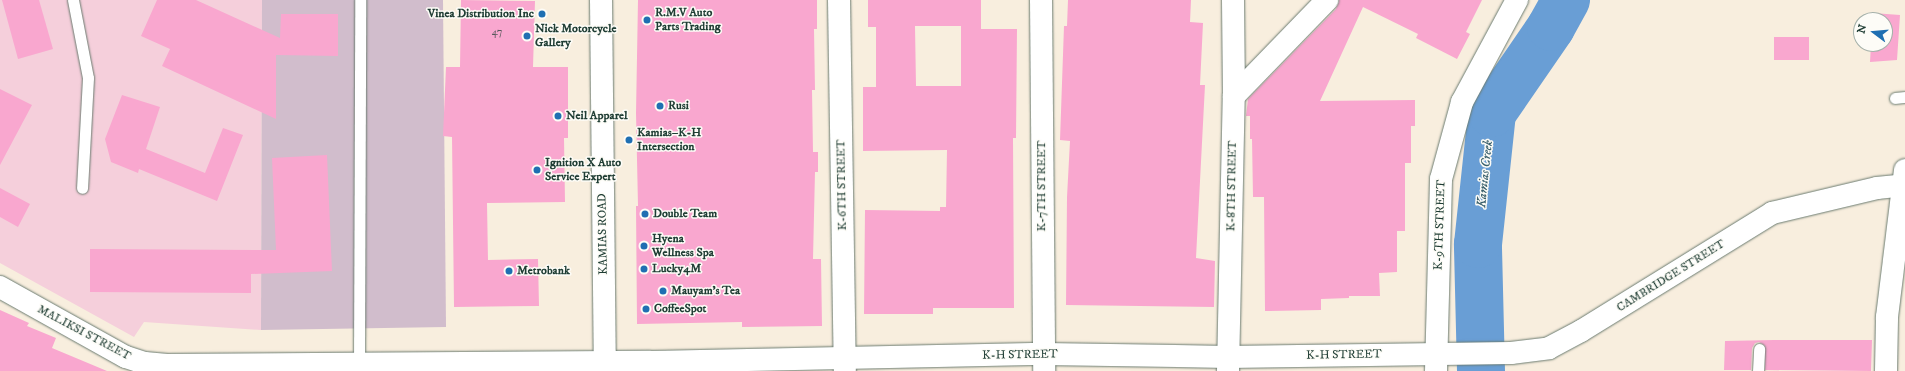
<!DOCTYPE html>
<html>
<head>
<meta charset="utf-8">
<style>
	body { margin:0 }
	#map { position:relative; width:1905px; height:371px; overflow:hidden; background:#f8eede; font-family:"IM FELL DW Pica",serif }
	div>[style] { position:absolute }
	.built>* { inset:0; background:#f5cfdb }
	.industrial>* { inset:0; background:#d1bdcc }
	.river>* { height:48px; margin:-24px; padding:0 24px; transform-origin:24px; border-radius:24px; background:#699ed5 }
	.building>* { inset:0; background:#f9a7cf }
	.roads { filter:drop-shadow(0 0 1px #6b7b70) drop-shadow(0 0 1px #6b7b70) }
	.service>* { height:11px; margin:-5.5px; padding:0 5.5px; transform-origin:5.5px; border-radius:5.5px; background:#fff }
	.minor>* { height:22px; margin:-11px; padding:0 11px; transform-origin:11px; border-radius:11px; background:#fff }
	.tertiary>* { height:22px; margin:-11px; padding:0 11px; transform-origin:11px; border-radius:11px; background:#fff }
	.secondary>* { height:22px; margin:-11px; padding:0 11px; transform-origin:11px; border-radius:11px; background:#fff }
	.dots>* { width:11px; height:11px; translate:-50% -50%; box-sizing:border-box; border:2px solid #fdfcf7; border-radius:50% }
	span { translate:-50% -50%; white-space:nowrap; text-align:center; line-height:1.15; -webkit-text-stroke:3px #fdfcf7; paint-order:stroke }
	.number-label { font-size:10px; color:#56585b }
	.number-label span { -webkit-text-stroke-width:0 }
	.poi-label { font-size:12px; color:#1f3d34; font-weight:700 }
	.left { translate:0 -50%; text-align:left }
	.right { translate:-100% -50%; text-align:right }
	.street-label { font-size:12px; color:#1f3d34 }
	.water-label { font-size:13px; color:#395f6c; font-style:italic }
	.north { position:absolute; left:1853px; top:12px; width:40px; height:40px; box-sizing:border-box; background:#fdfcf7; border:1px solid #a4b0a9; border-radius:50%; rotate:286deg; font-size:11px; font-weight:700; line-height:16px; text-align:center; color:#1f3d34 }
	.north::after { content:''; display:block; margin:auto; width:14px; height:18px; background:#1f6fb2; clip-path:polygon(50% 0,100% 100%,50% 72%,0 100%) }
</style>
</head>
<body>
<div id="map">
	<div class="built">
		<i style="clip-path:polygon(0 0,262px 0,261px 330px,144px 322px,134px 337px,0 263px)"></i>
	</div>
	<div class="industrial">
		<i style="clip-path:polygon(262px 0,443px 0,446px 327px,261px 330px)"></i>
	</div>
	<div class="river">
		<i style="left:1481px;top:371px;width:127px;rotate:-91.4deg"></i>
		<i style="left:1478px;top:244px;width:132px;rotate:-83.9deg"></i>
		<i style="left:1492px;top:113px;width:104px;rotate:-55.5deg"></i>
		<i style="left:1551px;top:27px;width:31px;rotate:-61deg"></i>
	</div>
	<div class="building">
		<i style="clip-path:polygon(2px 0,39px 0,53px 49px,18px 59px)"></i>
		<i style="clip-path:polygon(157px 0,196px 0,280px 38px,281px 14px,338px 14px,338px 56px,276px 55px,276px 119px,162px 66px,170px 49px,141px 36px)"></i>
		<i style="clip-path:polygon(461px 0,535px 1px,533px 67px,568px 67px,568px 138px,564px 138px,565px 202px,487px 203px,488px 260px,538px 259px,539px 306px,454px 307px,452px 137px,443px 136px,446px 67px,460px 67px)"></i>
		<i style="clip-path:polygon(638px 0,817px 0,817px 29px,814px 29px,815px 90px,812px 90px,813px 152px,818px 152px,818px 172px,815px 172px,813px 259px,821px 259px,822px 326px,742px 327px,742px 322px,637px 324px,636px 206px,638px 206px,636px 113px)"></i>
		<i style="clip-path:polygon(evenodd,868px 0,981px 0,981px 29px,1017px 29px,1016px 138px,1013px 138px,1014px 308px,933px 308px,933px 314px,864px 314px,865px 210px,940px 211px,940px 207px,946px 207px,947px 150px,863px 151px,863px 87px,876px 87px,876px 27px,868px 27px,868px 0,915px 26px,961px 26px,961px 86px,916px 86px,915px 26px)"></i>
		<i style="clip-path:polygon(1068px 0,1191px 0,1190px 22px,1203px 23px,1200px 85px,1205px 85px,1196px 258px,1215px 261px,1214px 307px,1066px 305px,1067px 197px,1070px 141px,1060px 140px,1064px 26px,1067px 26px)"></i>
		<i style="clip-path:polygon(1339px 0,1482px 0,1466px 32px,1470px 34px,1457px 59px,1416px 38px,1418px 34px,1363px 7px,1320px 101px,1415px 100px,1415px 126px,1411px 126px,1411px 163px,1405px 163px,1405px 231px,1397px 231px,1397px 272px,1379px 273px,1380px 296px,1349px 296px,1349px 298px,1321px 299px,1321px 310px,1265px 311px,1264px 197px,1253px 197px,1252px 139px,1250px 139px,1250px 116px,1246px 116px,1248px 99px,1336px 9px)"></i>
		<i style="clip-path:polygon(1873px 13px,1900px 15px,1897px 60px,1870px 62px,1871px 44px,1885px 44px,1885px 20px,1873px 20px)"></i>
		<i style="clip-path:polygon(1774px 37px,1809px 37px,1809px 60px,1774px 60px)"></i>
		<i style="clip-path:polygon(0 89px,32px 105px,0 165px)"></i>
		<i style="clip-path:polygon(122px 95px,160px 107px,146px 149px,205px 173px,223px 128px,243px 135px,217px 201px,139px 169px,138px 173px,111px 162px,105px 139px)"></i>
		<i style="clip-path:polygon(327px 155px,332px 271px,251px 274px,251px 293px,90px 292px,90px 249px,276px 250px,272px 158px)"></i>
		<i style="clip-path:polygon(0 188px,30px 204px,18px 227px,0 217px)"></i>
		<i style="clip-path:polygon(0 310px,29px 323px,27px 326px,56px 338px,52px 348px,107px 371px,0 371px)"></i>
		<i style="clip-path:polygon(1774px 340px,1872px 340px,1871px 371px,1765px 370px,1765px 346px,1759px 342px,1755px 343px,1752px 348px,1751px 370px,1724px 370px,1725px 341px)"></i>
	</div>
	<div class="roads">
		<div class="service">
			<i style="left:73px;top:0;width:79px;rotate:79.1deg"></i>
			<i style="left:88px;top:78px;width:110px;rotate:93.1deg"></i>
			<i style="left:1895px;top:98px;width:10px;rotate:-6deg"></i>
			<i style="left:359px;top:367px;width:367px;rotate:-89.8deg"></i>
			<i style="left:1758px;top:371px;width:22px;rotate:-87deg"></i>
		</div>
		<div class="minor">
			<i style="left:839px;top:0;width:371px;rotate:89.1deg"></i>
			<i style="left:1041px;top:0;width:371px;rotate:89.5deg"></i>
			<i style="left:1234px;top:96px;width:134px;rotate:-45.9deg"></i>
			<i style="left:1228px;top:371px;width:275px;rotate:-88.8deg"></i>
			<i style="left:1234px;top:96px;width:96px;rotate:-90.6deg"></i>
			<i style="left:1436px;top:371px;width:192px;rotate:-88.5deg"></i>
			<i style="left:1441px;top:179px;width:80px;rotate:-74.7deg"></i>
			<i style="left:1462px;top:102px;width:116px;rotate:-61.7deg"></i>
			<i style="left:1886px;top:371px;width:54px;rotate:-88.9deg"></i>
			<i style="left:1887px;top:317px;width:148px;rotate:-83deg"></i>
		</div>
		<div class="tertiary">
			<i style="left:0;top:287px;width:144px;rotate:29.1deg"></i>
			<i style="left:126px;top:357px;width:20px;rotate:18deg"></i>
			<i style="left:145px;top:363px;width:22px;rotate:5deg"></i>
			<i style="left:167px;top:365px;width:483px;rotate:-0.4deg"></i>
			<i style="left:650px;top:362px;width:394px;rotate:-1.2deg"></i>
			<i style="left:1044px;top:354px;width:184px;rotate:0.9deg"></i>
			<i style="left:1228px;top:357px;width:283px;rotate:-0.8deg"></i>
			<i style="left:1511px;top:353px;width:38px;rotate:-7deg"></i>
			<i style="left:1549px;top:348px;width:36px;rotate:-28deg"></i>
			<i style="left:1581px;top:331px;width:225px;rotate:-31.7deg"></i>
			<i style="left:1772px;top:213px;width:108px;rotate:-13.4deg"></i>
			<i style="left:1877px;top:188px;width:28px;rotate:-6deg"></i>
		</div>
		<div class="secondary">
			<i style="left:601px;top:0;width:371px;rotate:89.4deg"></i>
		</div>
	</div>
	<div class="dots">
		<i style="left:542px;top:14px;background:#1f6fb2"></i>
		<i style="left:647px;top:20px;background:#1f6fb2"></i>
		<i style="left:527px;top:36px;background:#1f6fb2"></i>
		<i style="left:660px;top:106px;background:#1f6fb2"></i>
		<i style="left:558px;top:116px;background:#1f6fb2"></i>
		<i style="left:629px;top:140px;background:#1f6fb2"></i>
		<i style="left:537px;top:170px;background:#1f6fb2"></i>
		<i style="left:645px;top:214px;background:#1f6fb2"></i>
		<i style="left:644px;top:246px;background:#1f6fb2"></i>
		<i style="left:644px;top:269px;background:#1f6fb2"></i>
		<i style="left:509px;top:271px;background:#1f6fb2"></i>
		<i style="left:663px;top:291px;background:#1f6fb2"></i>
		<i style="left:646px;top:309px;background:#1f6fb2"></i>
	</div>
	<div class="number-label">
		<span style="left:497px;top:33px">47</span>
	</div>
	<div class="poi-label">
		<span class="left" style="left:655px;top:20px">R.M.V Auto<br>Parts Trading</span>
		<span class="right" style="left:534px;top:14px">Vinea Distribution Inc</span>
		<span class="left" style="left:535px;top:36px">Nick Motorcycle<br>Gallery</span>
		<span class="left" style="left:668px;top:106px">Rusi</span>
		<span class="left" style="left:566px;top:116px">Neil Apparel</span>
		<span class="left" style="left:637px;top:140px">Kamias–K-H<br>Intersection</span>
		<span class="left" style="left:545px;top:170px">Ignition X Auto<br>Service Expert</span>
		<span class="left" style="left:653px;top:214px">Double Team</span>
		<span class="left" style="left:652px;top:246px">Hyena<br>Wellness Spa</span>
		<span class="left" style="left:652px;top:269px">Lucky4M</span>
		<span class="left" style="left:517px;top:271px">Metrobank</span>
		<span class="left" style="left:671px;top:291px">Mauyam's Tea</span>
		<span class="left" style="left:654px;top:309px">CoffeeSpot</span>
	</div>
	<div class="street-label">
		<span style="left:842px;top:185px;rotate:-91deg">K-6TH STREET</span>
		<span style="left:1042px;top:186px;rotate:-90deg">K-7TH STREET</span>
		<span style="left:1232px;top:186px;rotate:-89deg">K-8TH STREET</span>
		<span style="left:1440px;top:225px;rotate:-88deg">K-9TH STREET</span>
		<span style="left:603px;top:234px;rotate:-91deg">KAMIAS ROAD</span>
		<span style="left:1671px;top:276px;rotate:-32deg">CAMBRIDGE STREET</span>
		<span style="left:84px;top:333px;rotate:28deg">MALIKSI STREET</span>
		<span style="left:1020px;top:355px;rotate:-1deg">K-H STREET</span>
		<span style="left:1344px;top:355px;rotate:-1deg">K-H STREET</span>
	</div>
	<div class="water-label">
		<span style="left:1485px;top:174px;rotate:-84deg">Kamias Creek</span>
	</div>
	<div class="north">N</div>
</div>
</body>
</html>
